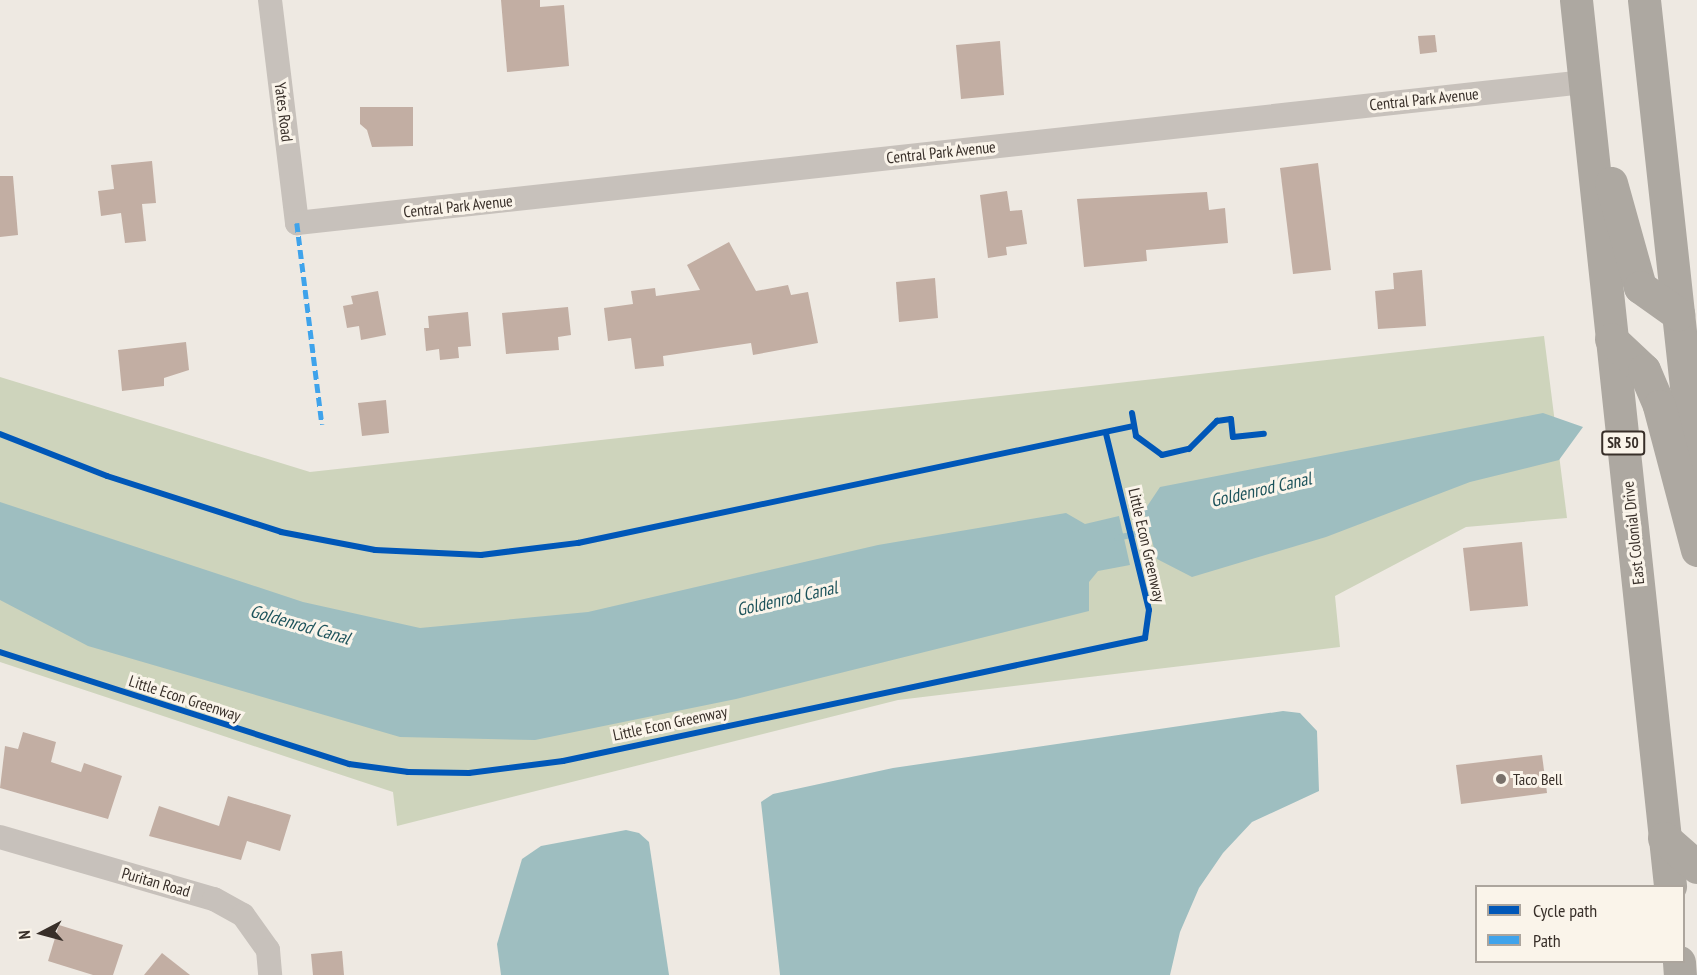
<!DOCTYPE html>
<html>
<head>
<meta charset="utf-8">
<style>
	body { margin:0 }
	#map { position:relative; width:1697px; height:975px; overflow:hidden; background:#eee9e2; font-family:"PT Sans Narrow",sans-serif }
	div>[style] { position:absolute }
	.green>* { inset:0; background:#ced4bc }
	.water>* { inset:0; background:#9ebec0 }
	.stream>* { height:6px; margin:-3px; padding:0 3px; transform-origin:3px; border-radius:3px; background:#9ebec0 }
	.building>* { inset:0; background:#c2aea3 }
	.minor>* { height:24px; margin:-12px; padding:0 12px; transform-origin:12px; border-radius:12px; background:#c7c1bb }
	.highway>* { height:33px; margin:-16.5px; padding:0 16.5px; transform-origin:16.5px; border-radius:16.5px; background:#ada8a1 }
	.quiet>* { height:4.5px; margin-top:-2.25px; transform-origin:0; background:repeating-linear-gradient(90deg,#3fa3eb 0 9px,transparent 0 13.5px) }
	.cycleway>* { height:6px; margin:-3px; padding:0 3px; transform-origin:3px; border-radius:3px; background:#0057b8 }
	.dots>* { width:16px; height:16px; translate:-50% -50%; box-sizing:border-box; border:3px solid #faf4ea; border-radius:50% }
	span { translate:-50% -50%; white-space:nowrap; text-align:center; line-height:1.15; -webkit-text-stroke:6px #faf4ea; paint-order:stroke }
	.shield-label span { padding:2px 4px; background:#faf4ea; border:2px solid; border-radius:4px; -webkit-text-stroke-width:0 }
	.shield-label { font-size:15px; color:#382f29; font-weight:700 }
	.street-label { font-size:16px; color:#382f29 }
	.poi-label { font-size:16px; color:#382f29 }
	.left { translate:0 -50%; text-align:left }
	.water-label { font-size:18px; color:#1d535b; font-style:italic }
	.legend { position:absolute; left:1475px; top:885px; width:210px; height:78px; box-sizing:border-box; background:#faf4ea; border:2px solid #aca59d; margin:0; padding:8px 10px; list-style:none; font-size:18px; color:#382f29 }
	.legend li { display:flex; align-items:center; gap:12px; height:30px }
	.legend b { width:30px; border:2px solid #aca59d }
	.north { position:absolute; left:12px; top:903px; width:60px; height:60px; -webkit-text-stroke:4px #faf4ea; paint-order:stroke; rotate:264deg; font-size:16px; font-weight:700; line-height:24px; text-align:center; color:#382f29 }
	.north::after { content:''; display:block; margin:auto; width:21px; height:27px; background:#382f29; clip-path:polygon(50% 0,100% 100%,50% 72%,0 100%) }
</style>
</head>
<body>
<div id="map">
	<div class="green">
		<i style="clip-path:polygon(1544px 336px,1567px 518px,1466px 527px,1335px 596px,1340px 647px,898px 700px,397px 826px,393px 792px,0 662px,0 377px,310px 472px)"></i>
	</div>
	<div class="water">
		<i style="clip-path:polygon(1543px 413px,1583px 427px,1559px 460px,1470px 482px,1326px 537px,1192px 577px,1157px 559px,1144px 511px,1160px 487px)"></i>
		<i style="clip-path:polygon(0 502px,303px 602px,420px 628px,588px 612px,878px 545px,1066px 513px,1085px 524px,1119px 516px,1130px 565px,1098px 571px,1089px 582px,1089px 611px,736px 699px,535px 740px,400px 737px,88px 646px,0 600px)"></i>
		<i style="clip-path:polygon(1283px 711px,1300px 713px,1317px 731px,1319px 791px,1252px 822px,1223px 853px,1199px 888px,1180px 932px,1170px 975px,780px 975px,761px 802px,773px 794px,893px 768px)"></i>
		<i style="clip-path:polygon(626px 830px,639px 833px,649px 842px,669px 975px,501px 975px,497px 944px,522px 859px,541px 846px)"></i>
	</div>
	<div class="stream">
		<i style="left:1117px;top:538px;width:41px;rotate:-12.7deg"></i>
	</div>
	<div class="building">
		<i style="clip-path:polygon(501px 0,540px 0,540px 7px,564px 5px,569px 66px,507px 72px)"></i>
		<i style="clip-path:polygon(1435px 35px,1437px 52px,1420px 54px,1418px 36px)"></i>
		<i style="clip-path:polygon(1000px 41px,1004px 95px,961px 99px,956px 45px)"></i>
		<i style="clip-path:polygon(360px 107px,413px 107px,413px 146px,372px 147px,367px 130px,360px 124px)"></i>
		<i style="clip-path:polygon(152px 161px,156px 203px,142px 204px,146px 241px,125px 243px,121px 213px,101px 216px,98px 191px,114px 189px,111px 165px)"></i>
		<i style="clip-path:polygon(1318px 163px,1331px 270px,1293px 274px,1280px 168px)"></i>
		<i style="clip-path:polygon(0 176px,13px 176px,18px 235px,0 237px)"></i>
		<i style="clip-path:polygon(1007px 191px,1010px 211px,1022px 210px,1027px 244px,1006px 247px,1007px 255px,988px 258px,980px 195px)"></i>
		<i style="clip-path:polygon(1207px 192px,1209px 210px,1225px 208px,1228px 243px,1146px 250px,1147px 261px,1084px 267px,1077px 199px)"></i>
		<i style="clip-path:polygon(729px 242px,756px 291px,788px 285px,791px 295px,808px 292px,818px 343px,753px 355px,751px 343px,663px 356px,664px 366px,635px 369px,631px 338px,608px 341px,604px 308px,633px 304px,631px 291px,655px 288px,656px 296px,700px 290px,687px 265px)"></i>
		<i style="clip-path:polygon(1422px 270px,1426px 326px,1378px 329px,1375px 291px,1394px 289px,1393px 273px)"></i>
		<i style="clip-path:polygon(935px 278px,938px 318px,899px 322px,896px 282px)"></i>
		<i style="clip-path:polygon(378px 291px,386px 335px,361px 340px,359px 326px,347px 328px,343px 306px,353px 304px,351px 296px)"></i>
		<i style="clip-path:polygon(568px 307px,571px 335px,558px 337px,559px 350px,506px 354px,502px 313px)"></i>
		<i style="clip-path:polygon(468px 312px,471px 346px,458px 347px,459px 358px,440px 360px,439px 349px,426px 351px,424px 328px,429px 328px,428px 316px)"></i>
		<i style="clip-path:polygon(186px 342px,189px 370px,164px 378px,164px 386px,122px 391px,118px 350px)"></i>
		<i style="clip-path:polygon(386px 400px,389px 433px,362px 436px,358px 403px)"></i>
		<i style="clip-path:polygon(1522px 542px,1528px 606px,1470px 611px,1463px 548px)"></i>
		<i style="clip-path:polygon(23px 732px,56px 742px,51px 762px,81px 772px,84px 763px,122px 776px,108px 819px,0 788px,5px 746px,18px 749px)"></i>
		<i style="clip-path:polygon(1542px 755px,1547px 793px,1461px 804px,1456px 765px)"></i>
		<i style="clip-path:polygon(228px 796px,291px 815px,280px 851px,247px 841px,241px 860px,149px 836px,159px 806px,219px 826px)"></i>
		<i style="clip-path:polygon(59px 925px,123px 945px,113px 975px,93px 975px,48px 961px)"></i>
		<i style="clip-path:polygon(342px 951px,344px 975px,313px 975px,311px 954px)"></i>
		<i style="clip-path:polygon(162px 953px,190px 975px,144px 975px)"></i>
	</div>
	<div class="minor">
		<i style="left:270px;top:0;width:225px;rotate:83.1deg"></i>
		<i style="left:297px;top:223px;width:1296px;rotate:-6.25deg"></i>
		<i style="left:0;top:837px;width:223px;rotate:16.2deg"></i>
		<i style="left:214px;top:899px;width:33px;rotate:29deg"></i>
		<i style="left:243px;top:915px;width:43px;rotate:54.5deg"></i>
		<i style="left:268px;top:950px;width:25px;rotate:85deg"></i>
	</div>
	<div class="highway">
		<i style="left:1576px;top:0;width:891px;rotate:83.94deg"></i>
		<i style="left:1644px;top:0;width:494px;rotate:83.8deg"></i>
		<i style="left:1611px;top:183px;width:108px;rotate:74.4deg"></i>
		<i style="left:1640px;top:287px;width:47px;rotate:35.4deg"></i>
		<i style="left:1611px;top:339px;width:45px;rotate:43.2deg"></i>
		<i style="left:1644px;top:370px;width:39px;rotate:67deg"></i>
		<i style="left:1659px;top:406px;width:149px;rotate:75.2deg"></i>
		<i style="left:1664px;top:838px;width:44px;rotate:41.3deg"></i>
		<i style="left:1679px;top:962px;width:13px;rotate:86deg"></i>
	</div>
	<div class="quiet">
		<i style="left:297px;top:223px;width:203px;rotate:82.9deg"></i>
	</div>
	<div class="cycleway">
		<i style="left:1132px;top:413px;width:23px;rotate:80deg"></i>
		<i style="left:1136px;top:436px;width:32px;rotate:36deg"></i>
		<i style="left:1162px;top:455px;width:28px;rotate:-13deg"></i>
		<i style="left:1189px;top:449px;width:40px;rotate:-45deg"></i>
		<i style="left:1217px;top:421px;width:14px;rotate:-8deg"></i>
		<i style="left:1231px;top:419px;width:18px;rotate:84deg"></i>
		<i style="left:1233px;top:437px;width:31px;rotate:-6deg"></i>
		<i style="left:0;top:434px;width:115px;rotate:21.4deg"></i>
		<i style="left:107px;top:476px;width:183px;rotate:17.8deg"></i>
		<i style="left:281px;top:532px;width:96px;rotate:10.8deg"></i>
		<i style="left:375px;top:550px;width:106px;rotate:2.7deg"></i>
		<i style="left:481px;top:555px;width:98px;rotate:-7.1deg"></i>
		<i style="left:578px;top:543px;width:567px;rotate:-11.9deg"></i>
		<i style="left:0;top:652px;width:367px;rotate:17.8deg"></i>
		<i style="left:349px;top:764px;width:60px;rotate:7.7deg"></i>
		<i style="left:408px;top:772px;width:61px;rotate:0.9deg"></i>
		<i style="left:469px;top:773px;width:95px;rotate:-7.3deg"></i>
		<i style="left:563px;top:761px;width:595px;rotate:-11.93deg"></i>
		<i style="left:1145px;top:638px;width:28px;rotate:-82deg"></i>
		<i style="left:1149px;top:610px;width:182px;rotate:-103.7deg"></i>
	</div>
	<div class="dots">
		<i style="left:1501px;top:779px;background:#78706a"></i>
	</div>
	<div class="shield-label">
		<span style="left:1623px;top:443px">SR 50</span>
	</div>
	<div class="street-label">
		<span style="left:1424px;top:99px;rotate:-6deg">Central Park Avenue</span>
		<span style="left:284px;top:112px;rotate:83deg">Yates Road</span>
		<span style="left:941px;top:152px;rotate:-6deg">Central Park Avenue</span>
		<span style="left:458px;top:206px;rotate:-6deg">Central Park Avenue</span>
		<span style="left:1633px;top:533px;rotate:-96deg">East Colonial Drive</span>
		<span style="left:1147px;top:545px;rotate:77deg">Little Econ Greenway</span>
		<span style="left:185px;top:698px;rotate:18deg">Little Econ Greenway</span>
		<span style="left:670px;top:723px;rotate:-12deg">Little Econ Greenway</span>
		<span style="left:156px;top:882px;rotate:16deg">Puritan Road</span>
	</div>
	<div class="poi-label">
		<span class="left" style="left:1513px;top:779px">Taco Bell</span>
	</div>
	<div class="water-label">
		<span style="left:1261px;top:490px;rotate:-13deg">Goldenrod Canal</span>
		<span style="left:787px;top:599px;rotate:-13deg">Goldenrod Canal</span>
		<span style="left:300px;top:625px;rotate:16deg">Goldenrod Canal</span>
	</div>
	<ul class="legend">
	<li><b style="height:8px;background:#0057b8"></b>Cycle path</li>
	<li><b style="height:8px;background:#3fa3eb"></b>Path</li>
	</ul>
	<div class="north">N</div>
</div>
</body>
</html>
